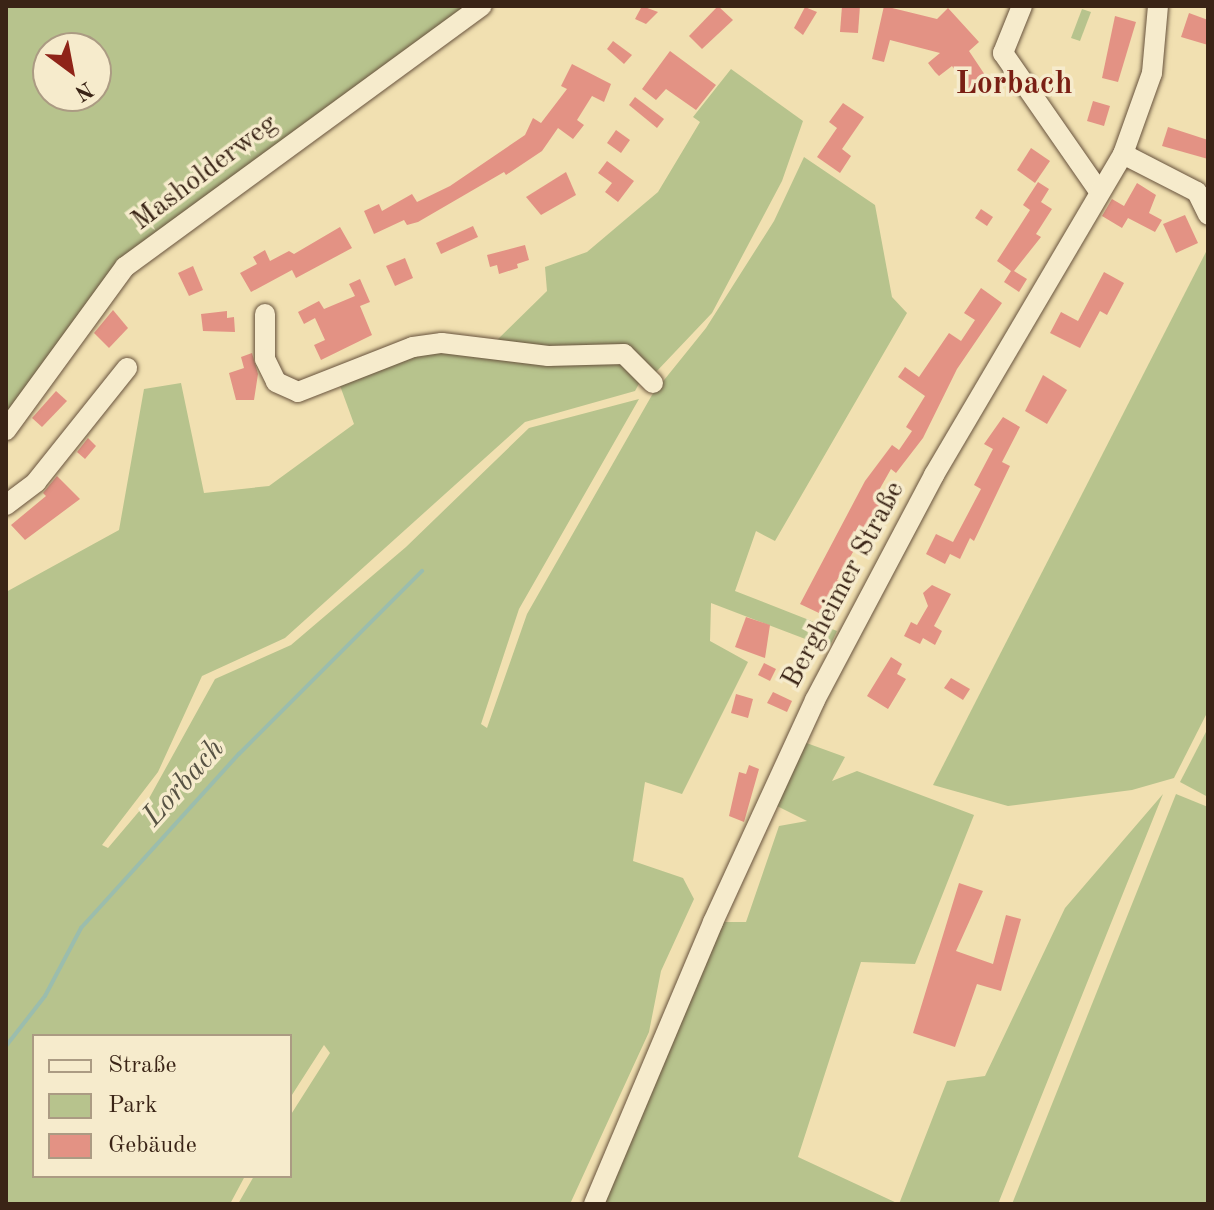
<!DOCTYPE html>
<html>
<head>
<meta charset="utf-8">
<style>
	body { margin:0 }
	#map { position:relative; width:1214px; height:1210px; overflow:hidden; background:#f1e0b1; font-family:"Old Standard TT",serif }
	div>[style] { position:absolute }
	.green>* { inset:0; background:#b7c38d }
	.stream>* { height:4px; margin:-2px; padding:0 2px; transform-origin:2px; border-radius:2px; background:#9bbdad }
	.building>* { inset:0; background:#e39284 }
	.roads { filter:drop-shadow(0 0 2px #68533d) drop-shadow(0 0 2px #68533d) }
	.minor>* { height:20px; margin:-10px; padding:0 10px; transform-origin:10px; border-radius:10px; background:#f6ebcc }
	span { translate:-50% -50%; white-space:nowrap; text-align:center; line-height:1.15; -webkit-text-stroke:7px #f6ebcc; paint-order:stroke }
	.street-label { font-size:28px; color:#3a2416 }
	.water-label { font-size:30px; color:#575243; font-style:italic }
	.quarter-label { font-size:32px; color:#7a1f14; font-weight:700 }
	.frame { position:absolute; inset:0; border:8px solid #3a2416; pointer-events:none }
	.legend { position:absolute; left:32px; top:1034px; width:260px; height:144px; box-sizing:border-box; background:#f6ebcc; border:2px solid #ab9b83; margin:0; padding:10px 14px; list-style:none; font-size:24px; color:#3a2416 }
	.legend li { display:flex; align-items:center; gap:16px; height:40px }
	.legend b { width:40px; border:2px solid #ab9b83 }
	.north { position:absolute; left:32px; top:32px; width:80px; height:80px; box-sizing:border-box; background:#f6ebcc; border:2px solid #ab9b83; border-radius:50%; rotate:148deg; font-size:22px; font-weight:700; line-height:32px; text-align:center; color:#3a2416 }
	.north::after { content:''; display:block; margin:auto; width:28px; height:36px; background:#8f2418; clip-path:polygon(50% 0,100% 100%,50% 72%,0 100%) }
</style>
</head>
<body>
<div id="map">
	<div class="green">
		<i style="clip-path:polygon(evenodd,6px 6px,467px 6px,323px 110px,229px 188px,135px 252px,6px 419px,6px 6px,48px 48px,96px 48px,96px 96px,48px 96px,48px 48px)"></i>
		<i style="clip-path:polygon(1082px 9px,1091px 12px,1080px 41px,1071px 38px)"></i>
		<i style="clip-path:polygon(731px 69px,803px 121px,782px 181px,712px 313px,656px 372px,627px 350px,492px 345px,547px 291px,545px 267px,587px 252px,658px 192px,700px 122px,693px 117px)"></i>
		<i style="clip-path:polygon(804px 157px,875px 205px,892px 297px,907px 313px,775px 541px,756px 531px,735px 591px,837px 631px,829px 648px,711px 603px,710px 641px,748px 662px,682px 794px,645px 782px,633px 861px,683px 878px,694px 899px,661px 971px,649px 1032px,570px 1204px,238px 1204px,254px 1176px,290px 1176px,290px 1116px,330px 1053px,324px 1045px,290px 1098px,290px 1036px,34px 1036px,34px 1176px,245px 1176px,230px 1204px,6px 1204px,6px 592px,119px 530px,144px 389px,181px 383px,204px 493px,269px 486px,354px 424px,339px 383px,413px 350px,623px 357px,641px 380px,635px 391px,525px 422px,285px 638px,202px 676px,158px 772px,102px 845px,108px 848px,147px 802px,215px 679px,291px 645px,406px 547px,529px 428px,639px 399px,519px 609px,481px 724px,487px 728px,527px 614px,652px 395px,706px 328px,774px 221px)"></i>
		<i style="clip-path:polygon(1208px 248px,1208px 711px,1174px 778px,1132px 790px,1008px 806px,933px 785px)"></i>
		<i style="clip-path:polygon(1208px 728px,1208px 797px,1180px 782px)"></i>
		<i style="clip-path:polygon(801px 741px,845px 757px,832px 781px,857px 771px,974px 815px,915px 964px,861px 962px,798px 1157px,899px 1204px,947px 1081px,985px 1076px,1065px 908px,1163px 794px,998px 1204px,602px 1204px,724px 922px,746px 922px,779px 826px,807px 821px,773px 804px)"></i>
		<i style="clip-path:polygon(1176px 794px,1208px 807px,1208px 1204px,1012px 1204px)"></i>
	</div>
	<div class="stream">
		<i style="left:6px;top:1046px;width:63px;rotate:-52deg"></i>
		<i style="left:45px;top:996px;width:77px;rotate:-62.1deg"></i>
		<i style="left:81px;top:928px;width:235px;rotate:-47.8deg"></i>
		<i style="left:239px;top:754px;width:259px;rotate:-45deg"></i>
	</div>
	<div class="building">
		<i style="clip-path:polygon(642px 6px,658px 12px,646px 24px,635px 19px)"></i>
		<i style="clip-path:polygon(718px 6px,733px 20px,702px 49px,689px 36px)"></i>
		<i style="clip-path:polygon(842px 6px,860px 6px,858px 33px,840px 32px)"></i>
		<i style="clip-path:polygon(884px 6px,937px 19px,948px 8px,979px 42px,969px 51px,989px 81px,972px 93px,952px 66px,939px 76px,935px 72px,928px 63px,940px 53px,890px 40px,884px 62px,872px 59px)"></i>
		<i style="clip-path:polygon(805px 7px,817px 12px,803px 35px,794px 28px)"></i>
		<i style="clip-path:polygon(1189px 13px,1208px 20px,1208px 45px,1181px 37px)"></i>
		<i style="clip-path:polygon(1115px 16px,1136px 22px,1118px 82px,1102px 78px)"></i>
		<i style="clip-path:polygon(613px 41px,632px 55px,624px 64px,607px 49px)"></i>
		<i style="clip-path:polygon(670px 51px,716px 85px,696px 110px,666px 89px,656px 100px,642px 89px)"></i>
		<i style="clip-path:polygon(572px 64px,611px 84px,604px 102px,592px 96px,577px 120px,584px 125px,573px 139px,558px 128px,542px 151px,506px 175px,504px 172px,418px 222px,407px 225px,404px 220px,374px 234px,364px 211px,379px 204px,382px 211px,412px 194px,417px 202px,450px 186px,525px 135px,533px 118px,541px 123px,567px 89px,561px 86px)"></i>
		<i style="clip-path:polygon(635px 97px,664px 119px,657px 128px,629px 105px)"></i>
		<i style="clip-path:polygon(1093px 101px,1110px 106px,1104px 126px,1087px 121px)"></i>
		<i style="clip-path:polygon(843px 103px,864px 117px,842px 149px,851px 156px,840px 173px,817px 157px,837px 128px,829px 122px)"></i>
		<i style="clip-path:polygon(1168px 127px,1208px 140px,1208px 159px,1162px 146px)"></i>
		<i style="clip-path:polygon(616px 130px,630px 140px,621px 153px,607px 143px)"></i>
		<i style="clip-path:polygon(1031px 148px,1050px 161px,1035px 183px,1017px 170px)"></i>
		<i style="clip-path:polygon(607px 161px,634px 181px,618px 202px,605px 192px,612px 183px,598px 173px)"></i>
		<i style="clip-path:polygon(566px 172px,576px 195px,541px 215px,526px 197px)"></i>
		<i style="clip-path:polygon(1038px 182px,1049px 189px,1041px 202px,1052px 209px,1036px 234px,1041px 237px,1014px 271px,1027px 279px,1019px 292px,1004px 282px,1011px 271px,997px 261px,1030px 210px,1023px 205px)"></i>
		<i style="clip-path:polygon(1137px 183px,1156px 195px,1149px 213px,1162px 220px,1155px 232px,1128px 218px,1122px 228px,1102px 216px,1112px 199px,1124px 206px)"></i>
		<i style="clip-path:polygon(981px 209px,993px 217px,987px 226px,975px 218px)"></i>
		<i style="clip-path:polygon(1185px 215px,1198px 243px,1176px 253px,1163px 224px)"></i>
		<i style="clip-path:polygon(473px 226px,478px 237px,441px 254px,436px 243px)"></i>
		<i style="clip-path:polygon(340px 227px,352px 248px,296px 278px,292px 270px,251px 292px,240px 273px,257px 264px,253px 257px,265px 250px,270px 261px,289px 251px,294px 254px)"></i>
		<i style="clip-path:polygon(525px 245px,529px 260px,517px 264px,518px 268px,499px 274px,497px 265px,490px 267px,487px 255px)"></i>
		<i style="clip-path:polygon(405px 258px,413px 278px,395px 286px,386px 266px)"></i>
		<i style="clip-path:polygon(193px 266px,203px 290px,189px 296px,178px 273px)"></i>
		<i style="clip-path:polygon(1104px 272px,1124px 283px,1107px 315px,1100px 311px,1080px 348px,1050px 333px,1061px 312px,1078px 321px)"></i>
		<i style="clip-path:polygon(360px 279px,370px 302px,360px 306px,372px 335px,321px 360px,314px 345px,325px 340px,315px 318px,304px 324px,298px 312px,319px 301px,324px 309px,355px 296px,349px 284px)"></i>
		<i style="clip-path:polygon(981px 288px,1002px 303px,957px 369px,923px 438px,896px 473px,891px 469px,878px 492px,885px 496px,837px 580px,845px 584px,839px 595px,831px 591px,819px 613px,800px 604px,865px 481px,892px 445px,899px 450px,912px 431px,906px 427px,925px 396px,898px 377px,905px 367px,919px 377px,949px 333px,961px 341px,975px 320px,964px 313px)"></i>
		<i style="clip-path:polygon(113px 310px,128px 328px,109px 348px,94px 333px)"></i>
		<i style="clip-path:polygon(227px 311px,227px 318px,234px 317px,235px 332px,203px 331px,201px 314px)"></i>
		<i style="clip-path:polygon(252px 353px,258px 374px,254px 400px,236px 400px,229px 373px,244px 368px,241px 357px)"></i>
		<i style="clip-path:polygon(1043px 375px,1067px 390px,1047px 424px,1025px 411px)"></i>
		<i style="clip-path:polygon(56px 391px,67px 401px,42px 427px,32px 418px)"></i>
		<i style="clip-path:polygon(1003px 417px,1020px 427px,1002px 462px,1010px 466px,974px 541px,970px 538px,960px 559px,950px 554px,945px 564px,926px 554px,936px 534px,953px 542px,981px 489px,974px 485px,993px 449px,984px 444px)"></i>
		<i style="clip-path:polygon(88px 438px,96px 446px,85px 459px,77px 452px)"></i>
		<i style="clip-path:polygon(57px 476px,80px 499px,25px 540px,11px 525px,46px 496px,43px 493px)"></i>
		<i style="clip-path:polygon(932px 585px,951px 594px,934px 626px,942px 631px,935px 645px,923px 638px,920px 644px,904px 636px,911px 622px,917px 625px,928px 606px,923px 593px)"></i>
		<i style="clip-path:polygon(746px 617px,770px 625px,765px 658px,735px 647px)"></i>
		<i style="clip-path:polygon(891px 657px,902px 664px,897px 674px,906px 679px,888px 709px,867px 696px)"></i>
		<i style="clip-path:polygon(764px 663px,776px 669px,770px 681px,758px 675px)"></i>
		<i style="clip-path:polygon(951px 678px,970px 689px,963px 700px,944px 688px)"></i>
		<i style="clip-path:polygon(773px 692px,792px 701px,787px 712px,767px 703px)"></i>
		<i style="clip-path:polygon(736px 694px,753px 699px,748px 718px,731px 713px)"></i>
		<i style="clip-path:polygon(749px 765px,759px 769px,744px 822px,729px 816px,739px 772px,746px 774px)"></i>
		<i style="clip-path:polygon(959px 883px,983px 891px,956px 951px,993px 964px,1006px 915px,1021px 919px,1001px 991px,977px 984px,955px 1047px,913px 1033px)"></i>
	</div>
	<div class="roads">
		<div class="minor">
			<i style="left:1022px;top:6px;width:51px;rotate:112deg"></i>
			<i style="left:1003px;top:53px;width:168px;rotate:55.2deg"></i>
			<i style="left:1123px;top:154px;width:83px;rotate:27.2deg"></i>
			<i style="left:1197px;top:192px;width:25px;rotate:64deg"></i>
			<i style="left:265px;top:314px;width:45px;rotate:90deg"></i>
			<i style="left:265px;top:359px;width:25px;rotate:64deg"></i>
			<i style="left:276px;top:382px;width:24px;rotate:24deg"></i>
			<i style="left:298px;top:392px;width:123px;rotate:-21.4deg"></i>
			<i style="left:413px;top:347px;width:29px;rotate:-8deg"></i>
			<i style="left:442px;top:343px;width:107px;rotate:7deg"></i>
			<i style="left:548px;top:356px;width:76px;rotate:-1.5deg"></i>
			<i style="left:624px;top:354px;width:41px;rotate:45deg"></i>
			<i style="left:6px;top:430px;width:202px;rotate:-53.9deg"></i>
			<i style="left:125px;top:267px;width:442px;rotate:-36.2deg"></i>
			<i style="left:6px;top:505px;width:38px;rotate:-37deg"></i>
			<i style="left:36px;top:482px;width:146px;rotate:-51.4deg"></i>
			<i style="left:594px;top:1204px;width:306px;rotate:-67.1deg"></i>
			<i style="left:713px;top:922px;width:244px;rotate:-65.3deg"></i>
			<i style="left:815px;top:700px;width:255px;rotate:-62.1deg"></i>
			<i style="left:934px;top:475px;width:373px;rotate:-59.5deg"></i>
			<i style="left:1123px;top:154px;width:86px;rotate:-70.3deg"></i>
			<i style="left:1152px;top:73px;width:67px;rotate:-84.9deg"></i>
		</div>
	</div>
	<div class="street-label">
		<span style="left:205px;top:173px;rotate:-37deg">Masholderweg</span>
		<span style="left:844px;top:585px;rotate:-62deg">Bergheimer Straße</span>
	</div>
	<div class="water-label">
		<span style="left:184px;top:783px;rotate:-48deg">Lorbach</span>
	</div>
	<div class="quarter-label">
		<span style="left:1014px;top:85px">Lorbach</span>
	</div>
	<div class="frame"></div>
	<ul class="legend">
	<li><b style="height:10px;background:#f6ebcc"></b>Straße</li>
	<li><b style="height:22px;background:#b7c38d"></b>Park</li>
	<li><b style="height:22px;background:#e39284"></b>Gebäude</li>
	</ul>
	<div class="north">N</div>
</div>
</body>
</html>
